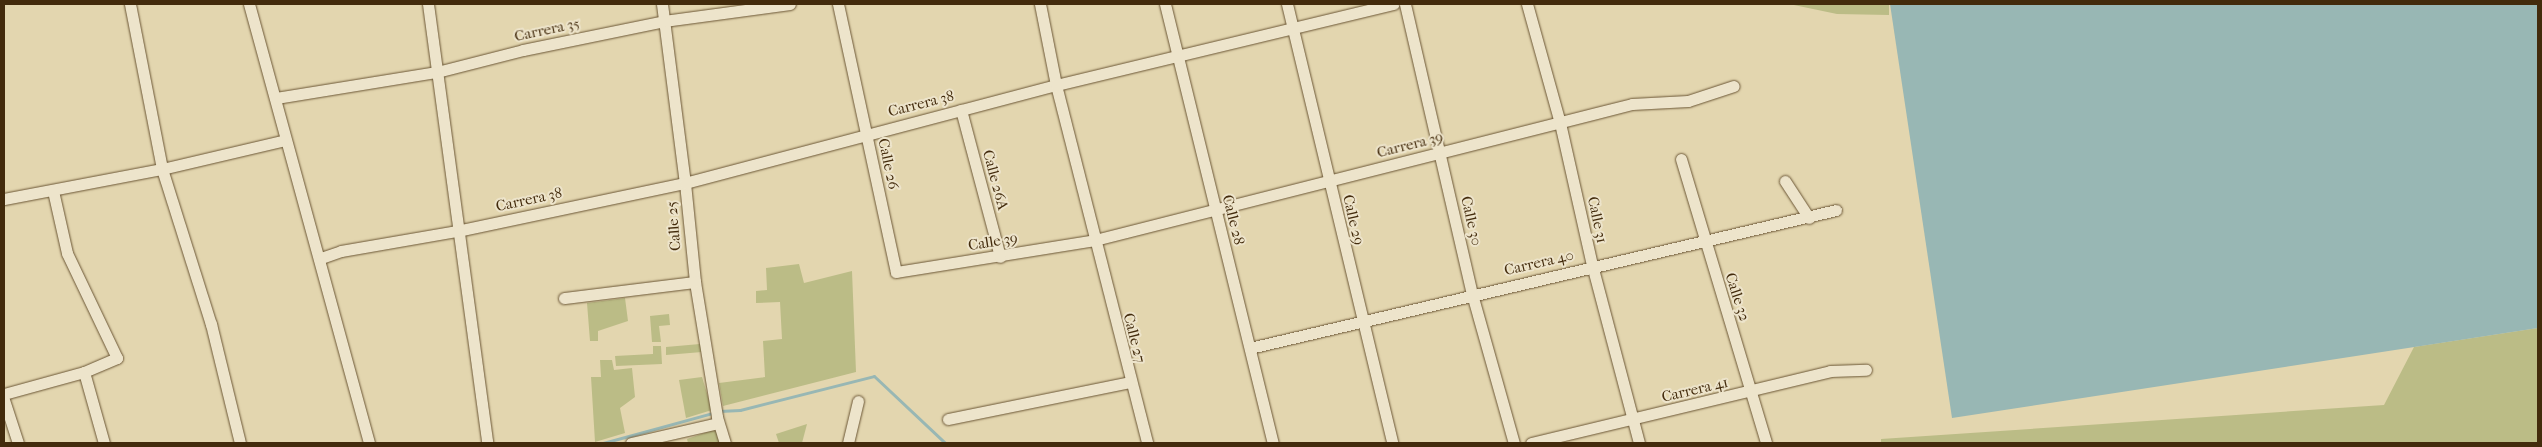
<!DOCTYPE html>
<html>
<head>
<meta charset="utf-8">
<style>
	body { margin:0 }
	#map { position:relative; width:2542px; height:447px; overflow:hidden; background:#e3d6af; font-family:"IM FELL French Canon",serif }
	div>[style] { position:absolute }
	.green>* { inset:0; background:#bbbc86 }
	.water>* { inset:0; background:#98b7b4 }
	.stream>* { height:3px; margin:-1.5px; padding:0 1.5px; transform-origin:1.5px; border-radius:1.5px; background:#98b7b4 }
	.roads { filter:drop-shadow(0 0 1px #6b5635) drop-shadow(0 0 1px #6b5635) }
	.street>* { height:11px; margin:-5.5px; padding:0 5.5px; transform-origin:5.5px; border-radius:5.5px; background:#ede4cb }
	span { translate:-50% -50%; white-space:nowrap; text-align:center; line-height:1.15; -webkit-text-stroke:4px #ede4cb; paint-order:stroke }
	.street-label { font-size:15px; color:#432b0c }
	.frame { position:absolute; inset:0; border:5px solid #432b0c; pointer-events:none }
</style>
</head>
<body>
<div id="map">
	<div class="green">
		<i style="clip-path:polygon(1789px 4px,1889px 4px,1889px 15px,1837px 14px)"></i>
		<i style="clip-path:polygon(799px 264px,804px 283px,852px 271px,856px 372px,723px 406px,719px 383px,765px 377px,763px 341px,782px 339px,780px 302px,756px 303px,756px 291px,767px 290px,766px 268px)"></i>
		<i style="clip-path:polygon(625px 298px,628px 321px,598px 331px,598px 341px,590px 341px,587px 303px)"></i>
		<i style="clip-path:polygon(669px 314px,670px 325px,659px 326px,661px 342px,652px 342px,650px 316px)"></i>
		<i style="clip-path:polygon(2538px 328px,2538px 443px,1881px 443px,1881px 439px,2384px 405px,2414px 347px)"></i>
		<i style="clip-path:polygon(700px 344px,702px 352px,666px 355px,666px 347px)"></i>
		<i style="clip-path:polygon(653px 346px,661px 346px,662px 364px,616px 366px,615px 356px,653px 354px)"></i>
		<i style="clip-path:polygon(600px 360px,612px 360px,614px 370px,632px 368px,635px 397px,620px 408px,625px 433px,595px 442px,591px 377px,601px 377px)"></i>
		<i style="clip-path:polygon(702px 377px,712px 410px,686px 418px,679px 380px)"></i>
		<i style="clip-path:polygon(807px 424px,802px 443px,779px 443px,776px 434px)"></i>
		<i style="clip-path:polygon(716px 429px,720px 443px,688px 443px,687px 439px)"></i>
	</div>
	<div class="water">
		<i style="clip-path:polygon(1890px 4px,2538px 4px,2538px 328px,1952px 418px)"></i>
	</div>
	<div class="stream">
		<i style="left:719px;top:411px;width:21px;rotate:-3deg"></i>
		<i style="left:740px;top:410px;width:138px;rotate:-14.2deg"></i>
		<i style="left:874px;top:376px;width:98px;rotate:43.3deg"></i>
		<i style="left:603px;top:443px;width:114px;rotate:-15.3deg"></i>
	</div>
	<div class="roads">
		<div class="street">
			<i style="left:130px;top:4px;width:168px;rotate:79deg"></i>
			<i style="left:162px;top:169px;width:163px;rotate:72.5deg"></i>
			<i style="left:211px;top:324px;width:122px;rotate:76.3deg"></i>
			<i style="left:249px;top:4px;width:455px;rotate:74.7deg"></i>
			<i style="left:428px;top:4px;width:443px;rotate:82.3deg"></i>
			<i style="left:662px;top:4px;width:180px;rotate:82.7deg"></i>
			<i style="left:685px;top:183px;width:100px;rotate:84.2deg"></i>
			<i style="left:695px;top:282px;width:137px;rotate:80.7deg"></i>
			<i style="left:717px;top:417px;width:27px;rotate:73deg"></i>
			<i style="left:838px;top:4px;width:274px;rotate:77.8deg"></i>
			<i style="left:896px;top:272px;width:202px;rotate:-9.1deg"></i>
			<i style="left:1095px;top:240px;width:554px;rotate:-14.21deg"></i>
			<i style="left:1632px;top:104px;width:56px;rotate:-3.1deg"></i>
			<i style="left:1688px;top:101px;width:48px;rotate:-18.1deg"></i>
			<i style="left:1040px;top:4px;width:83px;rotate:78.8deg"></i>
			<i style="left:1056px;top:85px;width:369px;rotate:75.7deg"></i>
			<i style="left:1165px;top:4px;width:452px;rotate:76.2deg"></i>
			<i style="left:1287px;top:4px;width:451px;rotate:76.5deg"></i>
			<i style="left:1405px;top:4px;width:298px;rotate:77deg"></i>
			<i style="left:1472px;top:294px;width:155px;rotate:74.3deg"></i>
			<i style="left:1527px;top:4px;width:123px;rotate:74.5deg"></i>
			<i style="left:1560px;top:123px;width:146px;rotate:77.3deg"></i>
			<i style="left:1592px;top:265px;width:184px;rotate:75.2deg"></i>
			<i style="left:276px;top:98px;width:163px;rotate:-9.2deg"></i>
			<i style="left:437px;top:72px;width:89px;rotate:-14.3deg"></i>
			<i style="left:523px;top:50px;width:144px;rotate:-11.6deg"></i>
			<i style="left:664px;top:21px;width:127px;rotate:-7.7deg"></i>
			<i style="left:961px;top:110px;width:152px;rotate:75.1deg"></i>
			<i style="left:1681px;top:159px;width:296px;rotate:73.3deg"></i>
			<i style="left:1785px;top:181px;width:44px;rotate:57deg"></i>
			<i style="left:4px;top:199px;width:161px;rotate:-10.8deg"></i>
			<i style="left:162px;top:169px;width:127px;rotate:-13.2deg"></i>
			<i style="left:321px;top:258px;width:21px;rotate:-19deg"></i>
			<i style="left:341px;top:251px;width:118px;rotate:-9.8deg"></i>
			<i style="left:457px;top:231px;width:233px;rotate:-11.9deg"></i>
			<i style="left:685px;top:183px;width:384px;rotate:-14.8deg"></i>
			<i style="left:1056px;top:85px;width:347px;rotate:-13.5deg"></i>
			<i style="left:564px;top:298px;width:132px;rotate:-7deg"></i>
			<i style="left:1250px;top:348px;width:602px;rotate:-13.25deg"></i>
			<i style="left:84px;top:372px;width:74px;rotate:74.3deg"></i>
			<i style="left:4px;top:394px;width:83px;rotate:-15.4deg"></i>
			<i style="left:84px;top:372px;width:36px;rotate:-23deg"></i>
			<i style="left:117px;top:358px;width:116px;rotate:-115.5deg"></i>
			<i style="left:67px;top:253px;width:64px;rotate:-102.7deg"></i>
			<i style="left:4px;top:400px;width:45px;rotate:72deg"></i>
			<i style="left:948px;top:419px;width:186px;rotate:-11.5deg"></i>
			<i style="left:631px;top:443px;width:89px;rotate:-12.9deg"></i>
			<i style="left:848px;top:443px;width:43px;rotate:-76.6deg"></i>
			<i style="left:1531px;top:443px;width:308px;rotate:-13.5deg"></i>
			<i style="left:1830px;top:371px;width:36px;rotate:-2deg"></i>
		</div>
	</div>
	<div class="street-label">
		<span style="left:547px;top:30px;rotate:-12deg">Carrera 35</span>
		<span style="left:921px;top:104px;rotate:-14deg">Carrera 38</span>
		<span style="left:1410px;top:145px;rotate:-14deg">Carrera 39</span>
		<span style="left:888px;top:164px;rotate:78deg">Calle 26</span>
		<span style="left:995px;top:180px;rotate:75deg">Calle 26A</span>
		<span style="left:529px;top:200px;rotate:-12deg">Carrera 38</span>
		<span style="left:1233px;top:220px;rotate:76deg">Calle 28</span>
		<span style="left:1353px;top:220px;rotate:77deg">Calle 29</span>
		<span style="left:1597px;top:220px;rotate:78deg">Calle 31</span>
		<span style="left:1471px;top:221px;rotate:77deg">Calle 30</span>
		<span style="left:674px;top:226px;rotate:-95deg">Calle 25</span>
		<span style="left:993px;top:242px;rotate:-9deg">Calle 39</span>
		<span style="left:1539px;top:263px;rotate:-13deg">Carrera 40</span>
		<span style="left:1737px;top:297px;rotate:72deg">Calle 32</span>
		<span style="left:1134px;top:338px;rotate:76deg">Calle 27</span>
		<span style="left:1695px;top:390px;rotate:-13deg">Carrera 41</span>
	</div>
	<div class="frame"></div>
</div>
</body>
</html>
